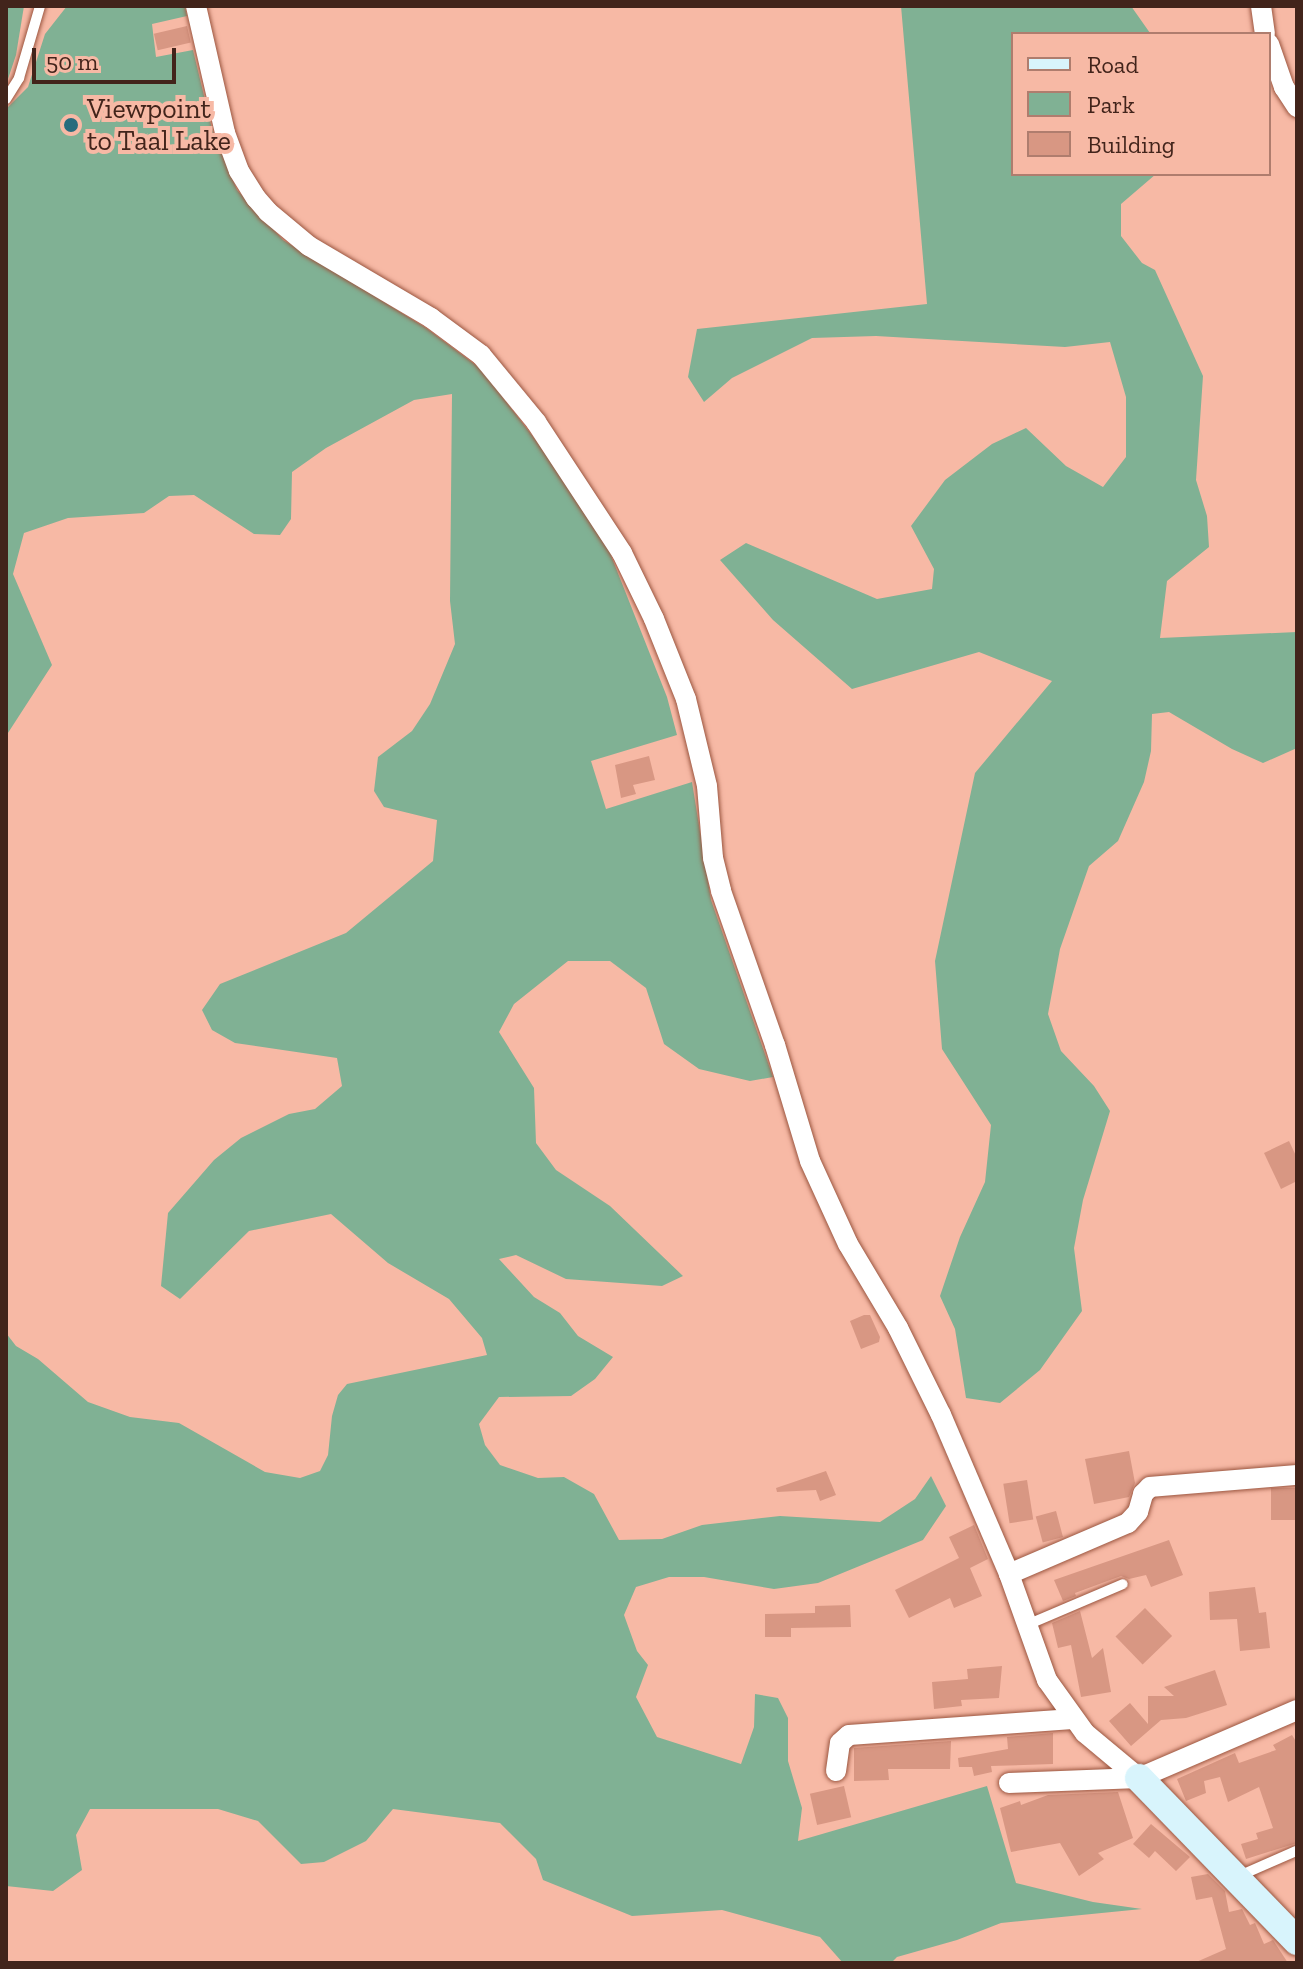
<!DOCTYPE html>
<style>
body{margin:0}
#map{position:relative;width:1303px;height:1969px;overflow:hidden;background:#f7b9a5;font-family:"Zilla Slab",serif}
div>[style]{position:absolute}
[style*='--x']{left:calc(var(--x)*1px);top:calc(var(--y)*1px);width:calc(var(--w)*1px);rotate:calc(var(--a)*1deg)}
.green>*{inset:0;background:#80b194}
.building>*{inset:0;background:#d89783;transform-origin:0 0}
.roads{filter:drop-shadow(0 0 2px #9b5640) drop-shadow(0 0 2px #9b5640)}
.lane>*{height:10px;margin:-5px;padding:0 5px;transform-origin:5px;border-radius:5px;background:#fff}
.street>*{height:20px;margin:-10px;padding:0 10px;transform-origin:10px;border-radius:10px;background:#fff}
.secondary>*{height:28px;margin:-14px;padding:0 14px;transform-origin:14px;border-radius:14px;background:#d8f4fc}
.dots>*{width:22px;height:22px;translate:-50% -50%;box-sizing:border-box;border:4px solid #f7b9a5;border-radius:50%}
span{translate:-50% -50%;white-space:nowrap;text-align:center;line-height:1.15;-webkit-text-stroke:8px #f7b9a5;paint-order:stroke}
.poi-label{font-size:28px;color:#42241b}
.left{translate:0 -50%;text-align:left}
.frame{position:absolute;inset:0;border:8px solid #42241b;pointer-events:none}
.legend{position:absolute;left:1011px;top:32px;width:260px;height:144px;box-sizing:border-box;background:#f7b9a5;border:2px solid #af7d6e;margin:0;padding:10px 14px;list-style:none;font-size:24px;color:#42241b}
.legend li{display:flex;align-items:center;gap:16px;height:40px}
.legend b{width:40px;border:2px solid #af7d6e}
.scale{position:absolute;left:32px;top:48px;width:144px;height:36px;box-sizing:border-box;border:4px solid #42241b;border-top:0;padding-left:10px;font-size:24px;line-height:28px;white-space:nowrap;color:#42241b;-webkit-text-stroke:6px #f7b9a5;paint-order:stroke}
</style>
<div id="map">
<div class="green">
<div style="clip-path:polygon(6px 6px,24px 6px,16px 55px,6px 85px)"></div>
<div style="clip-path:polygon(67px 6px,185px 6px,187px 16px,152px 24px,156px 57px,193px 50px,212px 129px,237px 190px,283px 240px,426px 328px,481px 369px,537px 442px,606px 543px,667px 697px,677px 735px,591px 761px,606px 809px,692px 782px,711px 900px,773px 1077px,750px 1081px,699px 1069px,664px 1044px,646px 988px,610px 961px,568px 961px,514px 1004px,499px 1032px,534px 1088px,536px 1143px,556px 1170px,610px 1206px,683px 1276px,662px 1286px,566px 1279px,516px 1255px,499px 1259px,534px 1297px,560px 1313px,578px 1336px,613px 1357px,595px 1379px,571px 1396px,499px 1397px,479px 1424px,485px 1445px,500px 1465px,538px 1478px,564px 1477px,594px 1494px,619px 1540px,662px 1539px,702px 1525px,780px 1516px,880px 1522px,915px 1499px,931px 1476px,946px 1506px,923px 1540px,818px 1583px,774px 1589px,704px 1577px,669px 1577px,636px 1587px,624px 1615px,637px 1651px,648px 1665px,636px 1697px,657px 1737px,741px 1764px,754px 1727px,755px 1694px,778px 1698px,788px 1718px,788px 1761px,802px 1808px,798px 1841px,987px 1786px,1016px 1883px,1093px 1902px,1142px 1909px,1001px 1923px,957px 1940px,897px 1957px,891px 1963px,843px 1963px,820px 1937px,722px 1910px,632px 1916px,543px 1880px,536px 1859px,500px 1823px,393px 1809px,366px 1841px,324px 1862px,301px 1864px,258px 1821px,218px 1809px,90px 1809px,76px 1835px,82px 1870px,53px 1891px,6px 1886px,6px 1333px,16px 1346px,38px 1359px,88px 1402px,130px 1417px,179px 1423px,265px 1472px,300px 1478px,320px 1471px,328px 1455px,332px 1416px,338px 1395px,347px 1384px,487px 1355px,482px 1338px,449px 1299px,388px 1263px,331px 1214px,249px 1231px,180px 1299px,161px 1286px,168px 1213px,214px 1160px,241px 1138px,289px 1114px,315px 1109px,342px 1086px,337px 1058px,235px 1043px,212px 1030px,202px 1010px,220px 984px,346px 933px,433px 861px,437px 820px,384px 807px,374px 791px,378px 757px,412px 731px,430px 704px,455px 644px,450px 601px,452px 394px,414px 400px,326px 448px,292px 472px,291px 519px,280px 535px,254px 534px,194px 495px,169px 496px,144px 513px,68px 518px,24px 533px,13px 574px,52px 665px,6px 736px,6px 109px,28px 87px,45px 34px)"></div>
<div style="clip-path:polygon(901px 6px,1131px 6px,1150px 33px,1013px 34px,1013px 174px,1156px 174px,1121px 204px,1121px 236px,1142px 263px,1155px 270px,1203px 376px,1196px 480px,1207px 516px,1209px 547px,1167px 581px,1160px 638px,1297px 632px,1297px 748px,1263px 763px,1232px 749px,1169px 712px,1152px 714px,1151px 751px,1144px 782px,1118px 841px,1089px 866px,1060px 949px,1048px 1014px,1061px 1051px,1094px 1086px,1110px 1111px,1083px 1200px,1074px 1248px,1082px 1311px,1040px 1370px,1000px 1403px,966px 1398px,955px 1329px,940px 1296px,960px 1237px,985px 1182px,991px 1125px,942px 1049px,935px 961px,975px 773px,1052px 681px,979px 652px,852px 689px,773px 620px,720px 560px,746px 543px,877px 599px,932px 589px,934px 569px,911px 526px,945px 480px,992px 444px,1026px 428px,1066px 466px,1103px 487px,1126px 457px,1126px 397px,1110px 342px,1065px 347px,876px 336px,812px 338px,732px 378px,704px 402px,688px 377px,697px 329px,927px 304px)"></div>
</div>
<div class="building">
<div style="left:187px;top:26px;width:17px;height:34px;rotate:77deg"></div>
<div style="clip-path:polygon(649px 756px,655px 780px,633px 785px,636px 794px,621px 798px,615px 765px)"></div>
<div style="clip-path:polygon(1289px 1141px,1297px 1158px,1297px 1181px,1281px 1189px,1264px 1153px)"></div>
<div style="clip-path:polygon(864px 1315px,870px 1315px,880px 1337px,879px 1342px,861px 1349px,850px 1321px)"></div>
<div style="clip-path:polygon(1129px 1451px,1135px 1483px,1129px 1497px,1094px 1504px,1085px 1459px)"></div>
<div style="clip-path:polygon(826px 1471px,836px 1495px,820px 1501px,816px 1490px,777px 1492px,776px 1488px)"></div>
<div style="left:1027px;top:1480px;width:40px;height:24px;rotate:81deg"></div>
<div style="left:1297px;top:1488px;width:32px;height:26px;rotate:90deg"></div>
<div style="left:1056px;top:1511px;width:27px;height:21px;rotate:75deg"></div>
<div style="clip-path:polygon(974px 1525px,988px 1559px,970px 1568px,982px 1596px,954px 1608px,950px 1598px,909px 1618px,895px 1590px,959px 1558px,949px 1537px)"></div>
<div style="clip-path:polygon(1169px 1540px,1183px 1575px,1151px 1587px,1146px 1575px,1129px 1579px,1121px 1576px,1075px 1593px,1076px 1596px,1063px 1601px,1054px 1580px)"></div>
<div style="clip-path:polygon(1255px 1587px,1259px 1613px,1266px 1612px,1270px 1648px,1240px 1651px,1237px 1619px,1210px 1620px,1209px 1592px)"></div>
<div style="clip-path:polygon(850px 1605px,851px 1627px,791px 1628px,791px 1637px,765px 1637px,765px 1614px,815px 1613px,815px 1606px)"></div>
<div style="left:1145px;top:1608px;width:39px;height:41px;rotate:46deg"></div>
<div style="clip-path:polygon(1080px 1611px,1092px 1658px,1103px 1648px,1111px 1692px,1081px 1697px,1071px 1645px,1058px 1648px,1052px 1623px)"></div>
<div style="clip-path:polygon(1002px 1666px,999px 1698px,961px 1700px,962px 1706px,934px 1709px,932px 1682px,968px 1679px,967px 1669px)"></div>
<div style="clip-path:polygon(1215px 1670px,1227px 1705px,1186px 1718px,1161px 1720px,1131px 1746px,1109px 1721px,1130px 1703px,1148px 1724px,1148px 1696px,1174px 1696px,1164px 1687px)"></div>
<div style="clip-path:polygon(1053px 1733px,1053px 1764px,991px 1766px,992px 1772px,974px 1776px,972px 1767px,959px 1767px,958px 1758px,1008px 1749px,1007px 1737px)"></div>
<div style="clip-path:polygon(1292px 1735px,1297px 1743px,1297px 1843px,1246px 1859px,1241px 1844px,1258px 1839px,1256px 1833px,1273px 1828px,1259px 1787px,1228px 1802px,1220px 1777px,1204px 1781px,1206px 1793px,1186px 1801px,1177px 1779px,1235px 1753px,1239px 1763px,1276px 1750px,1273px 1745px)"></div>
<div style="clip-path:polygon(951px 1741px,950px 1769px,888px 1769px,889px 1780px,854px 1781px,854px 1748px)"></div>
<div style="left:844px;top:1786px;width:32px;height:35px;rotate:77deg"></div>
<div style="clip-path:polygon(1118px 1792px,1133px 1838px,1098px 1853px,1104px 1859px,1079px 1876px,1060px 1843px,1011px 1852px,1000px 1808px,1020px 1801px,1021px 1805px,1048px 1795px)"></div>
<div style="clip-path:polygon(1151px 1824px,1190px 1857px,1176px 1871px,1155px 1851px,1149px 1858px,1133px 1844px)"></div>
<div style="clip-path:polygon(1208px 1874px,1225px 1891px,1229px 1912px,1242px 1909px,1250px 1925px,1255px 1923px,1264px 1944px,1273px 1940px,1288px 1963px,1194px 1963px,1226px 1949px,1212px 1897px,1196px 1900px,1191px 1877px)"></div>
</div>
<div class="roads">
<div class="lane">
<div style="--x:6;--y:99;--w:25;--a:-58"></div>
<div style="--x:19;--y:78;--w:75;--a:-73.7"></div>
<div style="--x:1027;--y:1625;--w:104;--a:-23.1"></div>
<div style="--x:1239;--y:1876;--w:62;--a:-23.7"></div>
</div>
<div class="street">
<div style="--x:196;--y:6;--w:130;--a:77.1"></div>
<div style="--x:225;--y:133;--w:40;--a:69.8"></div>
<div style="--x:239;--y:171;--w:32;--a:58"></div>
<div style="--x:256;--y:198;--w:18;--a:49"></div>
<div style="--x:268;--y:212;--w:53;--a:39.7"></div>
<div style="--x:309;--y:246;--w:142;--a:30.5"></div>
<div style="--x:431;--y:318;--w:62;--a:36.5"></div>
<div style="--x:481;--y:355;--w:87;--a:50.6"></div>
<div style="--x:536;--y:422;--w:157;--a:56.7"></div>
<div style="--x:622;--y:553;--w:73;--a:64.1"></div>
<div style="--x:654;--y:619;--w:86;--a:68.2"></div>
<div style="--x:686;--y:699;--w:89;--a:76.4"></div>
<div style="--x:707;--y:786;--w:72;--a:85.2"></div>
<div style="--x:713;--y:858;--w:34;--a:76"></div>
<div style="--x:721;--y:891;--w:163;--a:70.7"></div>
<div style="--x:775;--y:1045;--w:121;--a:73.2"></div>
<div style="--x:810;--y:1161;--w:91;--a:65.4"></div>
<div style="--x:848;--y:1244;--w:98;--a:59.2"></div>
<div style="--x:898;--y:1328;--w:97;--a:63.7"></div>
<div style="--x:941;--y:1415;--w:173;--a:66.8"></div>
<div style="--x:1009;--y:1574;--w:113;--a:70.3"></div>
<div style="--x:1047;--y:1680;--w:65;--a:54.4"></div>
<div style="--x:1085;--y:1733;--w:70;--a:39.8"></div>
<div style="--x:1261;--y:6;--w:28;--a:82"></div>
<div style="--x:1269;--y:44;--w:46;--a:70.8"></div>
<div style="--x:1284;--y:87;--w:24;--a:57"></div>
<div style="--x:1009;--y:1574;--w:129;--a:-23.2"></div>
<div style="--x:1128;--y:1523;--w:15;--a:-48"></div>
<div style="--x:1138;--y:1512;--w:19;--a:-74"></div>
<div style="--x:1143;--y:1494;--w:10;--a:-45"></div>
<div style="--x:1150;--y:1487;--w:147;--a:-4.7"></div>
<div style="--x:836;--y:1771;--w:28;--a:-82"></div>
<div style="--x:840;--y:1743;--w:12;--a:-42"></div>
<div style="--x:849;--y:1735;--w:224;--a:-4.1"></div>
<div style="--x:1009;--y:1783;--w:130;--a:-2.2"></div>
<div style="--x:1139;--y:1778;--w:172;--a:-23.3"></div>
</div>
<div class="secondary">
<div style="--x:1139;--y:1778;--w:227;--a:45.9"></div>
</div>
</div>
<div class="dots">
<div style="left:71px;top:125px;background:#286b7d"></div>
</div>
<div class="poi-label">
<span class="left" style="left:87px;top:125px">Viewpoint<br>to Taal Lake</span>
</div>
<div class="frame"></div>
<ul class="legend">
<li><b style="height:10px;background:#d8f4fc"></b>Road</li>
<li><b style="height:22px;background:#80b194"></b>Park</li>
<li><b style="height:22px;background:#d89783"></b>Building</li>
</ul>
<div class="scale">50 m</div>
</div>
